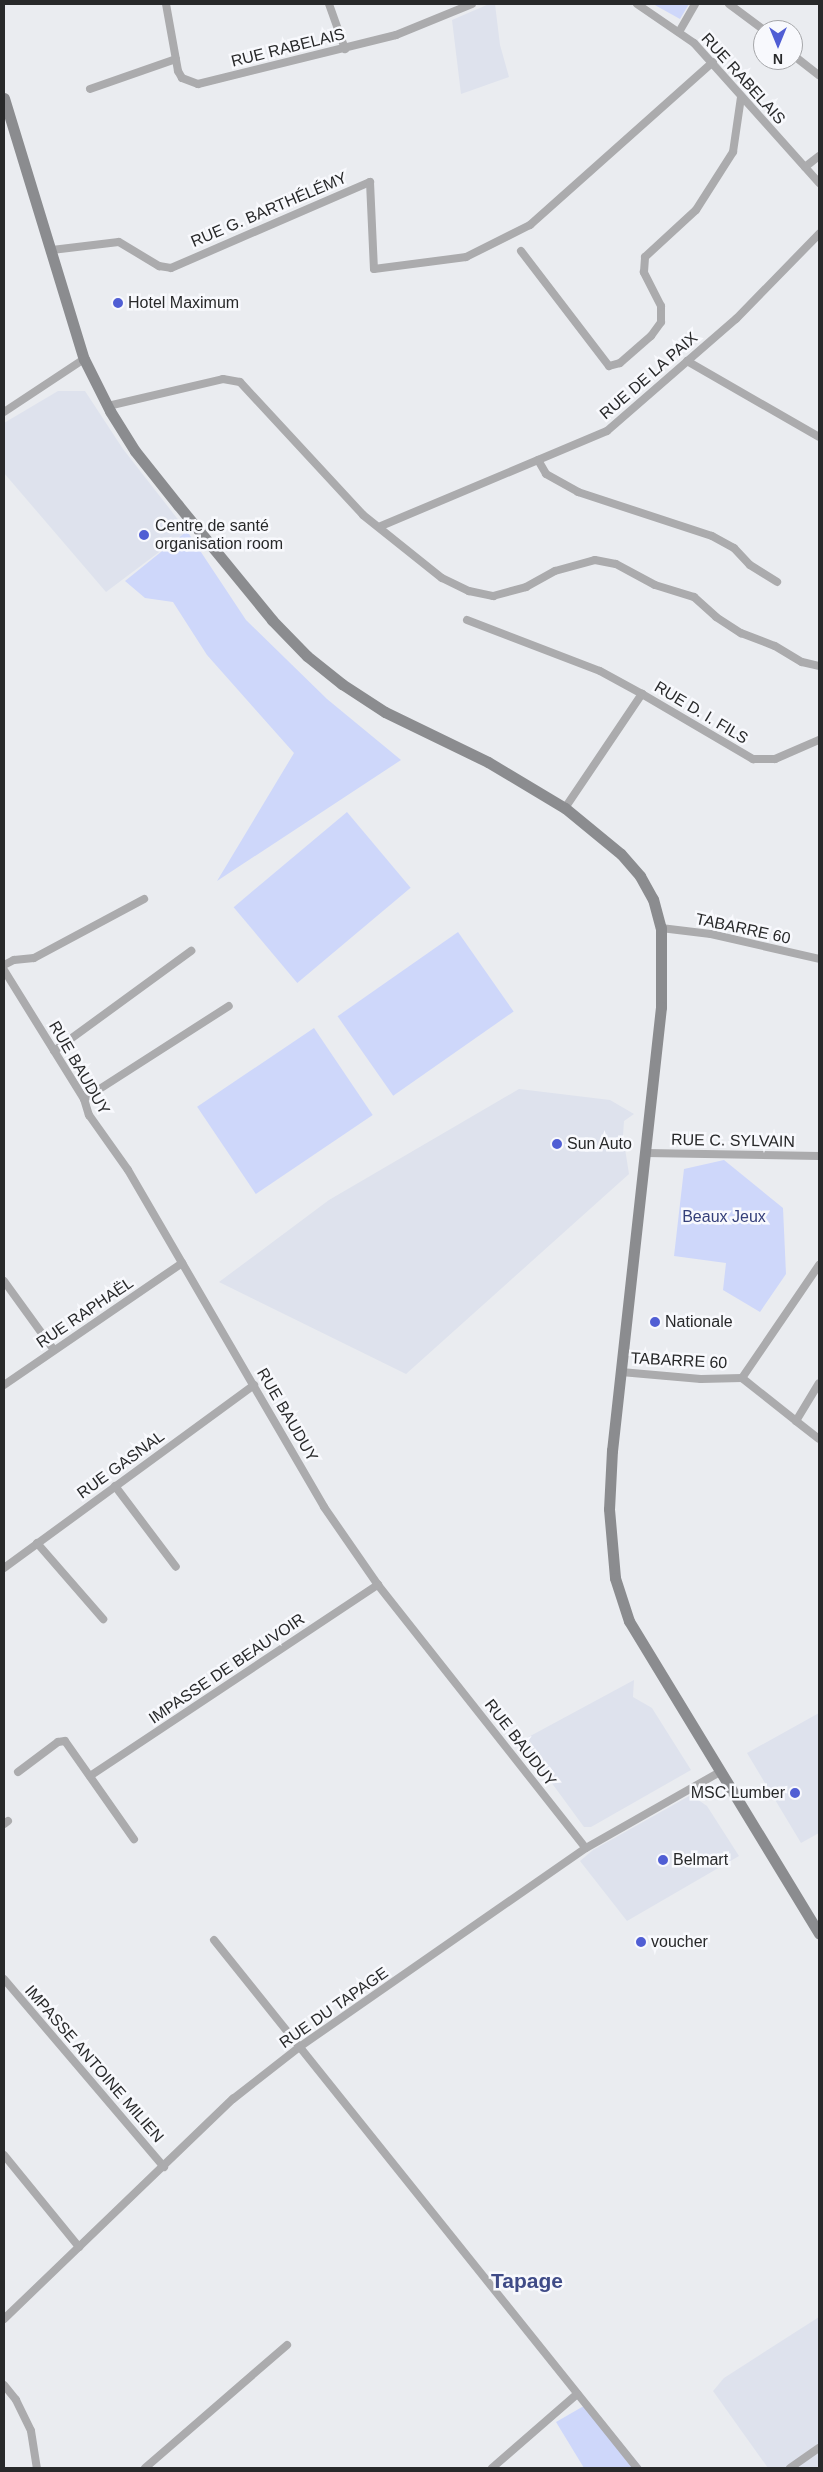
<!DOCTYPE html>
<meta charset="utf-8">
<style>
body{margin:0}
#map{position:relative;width:823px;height:2472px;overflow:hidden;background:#eaecf0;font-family:Helvetica,sans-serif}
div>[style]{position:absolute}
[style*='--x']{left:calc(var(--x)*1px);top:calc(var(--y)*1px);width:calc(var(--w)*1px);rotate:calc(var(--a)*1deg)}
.built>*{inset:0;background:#dee2ed}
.green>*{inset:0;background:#ced7fa;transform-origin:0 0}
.minor>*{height:8px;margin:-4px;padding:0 4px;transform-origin:4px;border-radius:4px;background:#ababad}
.secondary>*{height:11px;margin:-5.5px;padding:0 5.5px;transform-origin:5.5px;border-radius:5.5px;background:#8b8c8f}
.dots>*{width:14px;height:14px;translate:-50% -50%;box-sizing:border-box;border:2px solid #f8f9fd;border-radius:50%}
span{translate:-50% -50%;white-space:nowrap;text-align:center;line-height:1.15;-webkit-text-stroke:5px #f8f9fd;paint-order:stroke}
.street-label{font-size:16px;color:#28292a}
.poi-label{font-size:16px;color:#28292a}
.left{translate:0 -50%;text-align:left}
.right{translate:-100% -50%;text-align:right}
.park-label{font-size:16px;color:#35407a}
.district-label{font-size:21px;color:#3f4b87;font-weight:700}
.frame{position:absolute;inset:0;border:5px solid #28292a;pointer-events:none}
.north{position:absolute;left:753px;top:20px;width:50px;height:50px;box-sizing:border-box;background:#f8f9fd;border:1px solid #a5a6a9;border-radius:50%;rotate:180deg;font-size:14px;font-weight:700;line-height:20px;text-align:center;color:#28292a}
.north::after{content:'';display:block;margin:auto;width:18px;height:22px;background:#505ed4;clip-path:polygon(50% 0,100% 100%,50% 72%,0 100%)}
</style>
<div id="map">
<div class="built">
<div style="clip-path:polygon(489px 4px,495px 4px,500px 45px,509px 77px,461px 94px,452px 20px)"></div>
<div style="clip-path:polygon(58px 391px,85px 391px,123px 449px,187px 531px,106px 592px,4px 473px,4px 423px)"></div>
<div style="clip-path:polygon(519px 1089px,610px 1100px,634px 1114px,624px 1121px,623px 1136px,629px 1174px,406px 1374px,219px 1282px,329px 1200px)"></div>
<div style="clip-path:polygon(634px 1680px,633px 1697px,652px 1708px,691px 1770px,591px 1827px,584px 1827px,521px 1741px)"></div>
<div style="clip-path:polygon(819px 1713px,819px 1833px,801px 1843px,747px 1753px)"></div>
<div style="clip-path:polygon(691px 1795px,707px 1806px,739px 1856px,627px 1921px,580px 1861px,593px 1850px)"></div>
<div style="clip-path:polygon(819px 2317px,819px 2468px,768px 2468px,713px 2391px,724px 2378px)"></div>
</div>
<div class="green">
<div style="clip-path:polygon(653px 4px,689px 4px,680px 19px)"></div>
<div style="clip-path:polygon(187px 531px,246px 620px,327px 699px,401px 760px,217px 881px,294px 753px,207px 655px,173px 602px,145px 598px,125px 581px)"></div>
<div style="left:347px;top:812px;width:99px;height:148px;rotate:50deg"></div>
<div style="left:458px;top:932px;width:97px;height:147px;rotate:55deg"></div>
<div style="left:314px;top:1028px;width:105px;height:141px;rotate:56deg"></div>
<div style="clip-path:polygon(724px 1160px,783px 1208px,786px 1274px,760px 1312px,723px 1290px,726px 1263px,674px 1256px,684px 1169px)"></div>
<div style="clip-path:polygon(589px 2403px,642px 2468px,584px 2468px,556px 2422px)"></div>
</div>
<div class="minor">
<div style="--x:166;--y:4;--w:68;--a:79.8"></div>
<div style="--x:178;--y:71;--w:8;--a:60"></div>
<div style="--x:182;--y:78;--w:17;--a:21"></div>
<div style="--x:198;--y:84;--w:204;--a:-13.9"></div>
<div style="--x:396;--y:35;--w:82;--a:-22.2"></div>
<div style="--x:329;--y:4;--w:48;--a:70.4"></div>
<div style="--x:637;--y:4;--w:69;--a:34.4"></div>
<div style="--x:694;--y:43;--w:188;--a:48.2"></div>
<div style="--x:729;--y:4;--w:44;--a:36.6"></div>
<div style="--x:679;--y:32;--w:32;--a:-60"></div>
<div style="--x:793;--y:55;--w:33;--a:38"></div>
<div style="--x:90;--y:89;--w:91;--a:-19.2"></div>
<div style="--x:805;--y:167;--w:18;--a:-38"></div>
<div style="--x:52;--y:250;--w:67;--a:-6.8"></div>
<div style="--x:119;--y:242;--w:47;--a:31"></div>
<div style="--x:159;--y:266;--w:12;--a:9"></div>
<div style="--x:171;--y:268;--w:217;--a:-23.4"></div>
<div style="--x:370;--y:182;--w:87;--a:87.4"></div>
<div style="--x:374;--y:269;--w:93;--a:-7.4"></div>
<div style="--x:466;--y:257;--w:72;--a:-26.6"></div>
<div style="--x:530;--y:225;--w:245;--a:-41.7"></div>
<div style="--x:521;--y:251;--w:145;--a:52.6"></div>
<div style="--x:609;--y:366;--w:11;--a:-15"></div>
<div style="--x:620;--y:363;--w:41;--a:-41.1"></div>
<div style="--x:651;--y:336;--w:17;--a:-54"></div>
<div style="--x:661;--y:322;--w:16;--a:-90"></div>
<div style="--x:661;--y:306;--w:38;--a:-117"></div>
<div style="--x:644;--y:272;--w:15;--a:-86"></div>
<div style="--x:645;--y:257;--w:69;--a:-42.7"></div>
<div style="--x:696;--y:210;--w:69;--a:-57.5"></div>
<div style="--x:733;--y:152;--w:56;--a:-81.7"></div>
<div style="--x:687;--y:361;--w:152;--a:29.9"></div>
<div style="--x:108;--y:406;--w:118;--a:-13.2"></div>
<div style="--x:223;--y:379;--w:17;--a:10"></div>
<div style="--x:240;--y:382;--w:181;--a:47.2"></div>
<div style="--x:363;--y:515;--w:101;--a:38.6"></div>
<div style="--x:442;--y:578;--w:30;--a:26"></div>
<div style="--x:469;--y:591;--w:25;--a:12"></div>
<div style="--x:493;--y:596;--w:34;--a:-15"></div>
<div style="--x:526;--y:587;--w:33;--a:-29"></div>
<div style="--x:555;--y:571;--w:41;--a:-15.4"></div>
<div style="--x:595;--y:560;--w:21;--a:11"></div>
<div style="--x:616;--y:564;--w:44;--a:28.3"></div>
<div style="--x:655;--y:585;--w:41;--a:17.1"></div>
<div style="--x:694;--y:597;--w:30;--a:42"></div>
<div style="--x:716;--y:617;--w:30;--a:33"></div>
<div style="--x:741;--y:633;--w:36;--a:21"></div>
<div style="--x:775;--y:646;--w:31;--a:31"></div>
<div style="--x:802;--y:662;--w:17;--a:13"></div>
<div style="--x:4;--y:412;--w:96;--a:-33.5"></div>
<div style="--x:538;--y:460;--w:16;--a:60"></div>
<div style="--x:546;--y:474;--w:37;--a:29"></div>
<div style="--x:578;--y:492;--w:141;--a:18.2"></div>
<div style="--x:712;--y:536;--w:25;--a:29"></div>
<div style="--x:734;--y:548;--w:23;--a:47"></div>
<div style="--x:750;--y:565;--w:32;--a:32"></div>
<div style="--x:381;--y:526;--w:245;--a:-22.8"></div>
<div style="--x:607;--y:431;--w:171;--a:-41"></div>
<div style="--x:736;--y:319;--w:119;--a:-45.7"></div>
<div style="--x:467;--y:620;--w:142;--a:21"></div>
<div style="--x:600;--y:671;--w:48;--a:28.7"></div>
<div style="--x:565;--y:808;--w:138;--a:-56"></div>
<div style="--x:642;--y:694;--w:129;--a:30.4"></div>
<div style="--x:753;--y:759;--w:22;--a:0"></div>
<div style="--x:775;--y:759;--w:48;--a:-23.4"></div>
<div style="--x:661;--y:928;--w:50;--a:6.8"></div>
<div style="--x:711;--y:934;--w:111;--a:13"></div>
<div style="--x:4;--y:965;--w:11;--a:-27"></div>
<div style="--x:14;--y:960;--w:20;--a:-6"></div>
<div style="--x:34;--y:958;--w:125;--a:-28.2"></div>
<div style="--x:4;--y:970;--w:152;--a:58.2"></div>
<div style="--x:84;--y:1099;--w:17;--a:73"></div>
<div style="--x:89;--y:1115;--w:67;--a:54.7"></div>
<div style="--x:128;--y:1170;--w:390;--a:59.8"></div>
<div style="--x:324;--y:1507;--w:95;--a:55.3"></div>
<div style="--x:378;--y:1585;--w:335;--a:51.7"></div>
<div style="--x:54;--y:1051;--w:170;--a:-36.1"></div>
<div style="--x:84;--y:1099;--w:172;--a:-32.7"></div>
<div style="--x:646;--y:1153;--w:173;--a:1"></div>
<div style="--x:4;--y:1281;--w:85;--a:54.1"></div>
<div style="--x:621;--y:1372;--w:80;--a:5"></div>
<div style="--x:701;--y:1379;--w:41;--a:-1.4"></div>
<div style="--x:742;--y:1378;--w:69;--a:38.5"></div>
<div style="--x:796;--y:1421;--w:44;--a:-58.8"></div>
<div style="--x:742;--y:1378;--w:137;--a:-55.7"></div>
<div style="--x:4;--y:1385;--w:216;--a:-34.4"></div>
<div style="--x:796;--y:1421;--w:29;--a:38"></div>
<div style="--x:115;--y:1486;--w:101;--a:53"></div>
<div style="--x:37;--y:1543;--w:101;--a:49"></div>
<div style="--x:4;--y:1568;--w:310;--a:-36.2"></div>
<div style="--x:18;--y:1772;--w:50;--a:-36.9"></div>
<div style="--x:58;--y:1742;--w:7;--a:-8"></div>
<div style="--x:65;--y:1741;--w:120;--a:54.9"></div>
<div style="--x:90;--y:1776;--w:346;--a:-33.6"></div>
<div style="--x:4;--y:1824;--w:5;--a:-37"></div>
<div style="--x:214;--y:1940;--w:677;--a:51.3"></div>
<div style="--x:4;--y:1979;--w:247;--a:49.6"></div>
<div style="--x:4;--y:2155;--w:119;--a:50.8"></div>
<div style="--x:4;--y:2319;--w:318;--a:-43.9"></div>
<div style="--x:233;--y:2099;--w:83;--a:-38.1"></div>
<div style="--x:298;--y:2048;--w:351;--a:-34.8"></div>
<div style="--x:586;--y:1848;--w:154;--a:-29.6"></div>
<div style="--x:4;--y:2385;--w:19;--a:51"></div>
<div style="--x:16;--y:2400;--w:34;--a:64"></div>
<div style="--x:31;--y:2431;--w:37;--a:81"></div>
<div style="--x:145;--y:2468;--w:188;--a:-40.9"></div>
<div style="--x:492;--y:2468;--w:113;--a:-41"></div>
<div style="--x:790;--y:2468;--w:35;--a:-35"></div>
</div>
<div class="secondary">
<div style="--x:4;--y:98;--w:273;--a:73"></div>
<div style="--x:84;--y:359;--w:58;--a:63.4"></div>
<div style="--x:110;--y:411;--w:47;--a:58"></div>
<div style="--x:135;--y:451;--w:69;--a:51.5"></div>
<div style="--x:178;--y:505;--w:149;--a:50.7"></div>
<div style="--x:272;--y:620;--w:50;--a:45.8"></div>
<div style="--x:307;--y:656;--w:45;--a:38.7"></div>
<div style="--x:342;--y:684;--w:51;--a:33.1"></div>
<div style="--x:385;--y:712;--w:114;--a:25.9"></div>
<div style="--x:488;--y:762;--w:90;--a:30.9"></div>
<div style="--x:565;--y:808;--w:72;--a:39.4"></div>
<div style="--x:621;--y:854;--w:29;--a:49"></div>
<div style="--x:640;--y:876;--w:26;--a:61"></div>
<div style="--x:653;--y:899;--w:30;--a:75"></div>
<div style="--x:661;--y:928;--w:79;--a:90"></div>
<div style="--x:661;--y:1007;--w:446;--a:96.3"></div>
<div style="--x:612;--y:1450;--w:59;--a:92.9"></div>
<div style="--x:609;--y:1509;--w:69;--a:85"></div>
<div style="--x:615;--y:1578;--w:45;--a:72"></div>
<div style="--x:629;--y:1621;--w:366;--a:58.7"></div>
</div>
<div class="dots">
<div style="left:118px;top:303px;background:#505ed4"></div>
<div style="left:144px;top:535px;background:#505ed4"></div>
<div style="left:557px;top:1144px;background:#505ed4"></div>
<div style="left:655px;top:1322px;background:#505ed4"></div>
<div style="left:795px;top:1793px;background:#505ed4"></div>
<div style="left:663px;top:1860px;background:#505ed4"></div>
<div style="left:641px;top:1942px;background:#505ed4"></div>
</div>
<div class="street-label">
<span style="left:288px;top:48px;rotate:-14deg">RUE RABELAIS</span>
<span style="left:743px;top:79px;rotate:48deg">RUE RABELAIS</span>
<span style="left:269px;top:210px;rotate:-23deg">RUE G. BARTHÉLÉMY</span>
<span style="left:649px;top:376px;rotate:-41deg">RUE DE LA PAIX</span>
<span style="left:701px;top:713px;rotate:31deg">RUE D. I. FILS</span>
<span style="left:743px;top:929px;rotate:12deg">TABARRE 60</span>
<span style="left:79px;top:1068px;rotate:60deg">RUE BAUDUY</span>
<span style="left:733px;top:1141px;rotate:1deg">RUE C. SYLVAIN</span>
<span style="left:85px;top:1313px;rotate:-34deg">RUE RAPHAËL</span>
<span style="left:679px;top:1361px;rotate:3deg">TABARRE 60</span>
<span style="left:287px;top:1415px;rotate:60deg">RUE BAUDUY</span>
<span style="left:121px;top:1465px;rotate:-36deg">RUE GASNAL</span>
<span style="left:227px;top:1669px;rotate:-34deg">IMPASSE DE BEAUVOIR</span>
<span style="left:520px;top:1743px;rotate:52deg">RUE BAUDUY</span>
<span style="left:334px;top:2008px;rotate:-35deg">RUE DU TAPAGE</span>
<span style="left:94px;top:2064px;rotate:49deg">IMPASSE ANTOINE MILIEN</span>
</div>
<div class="poi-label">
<span class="left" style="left:128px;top:303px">Hotel Maximum</span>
<span class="left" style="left:155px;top:535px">Centre de santé<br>organisation room</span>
<span class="left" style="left:567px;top:1144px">Sun Auto</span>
<span class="left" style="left:665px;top:1322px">Nationale</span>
<span class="right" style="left:785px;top:1793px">MSC Lumber</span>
<span class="left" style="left:673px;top:1860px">Belmart</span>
<span class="left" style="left:651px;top:1942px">voucher</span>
</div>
<div class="park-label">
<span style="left:724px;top:1217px">Beaux Jeux</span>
</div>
<div class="district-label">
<span style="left:527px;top:2281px">Tapage</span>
</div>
<div class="frame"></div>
<div class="north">N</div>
</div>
